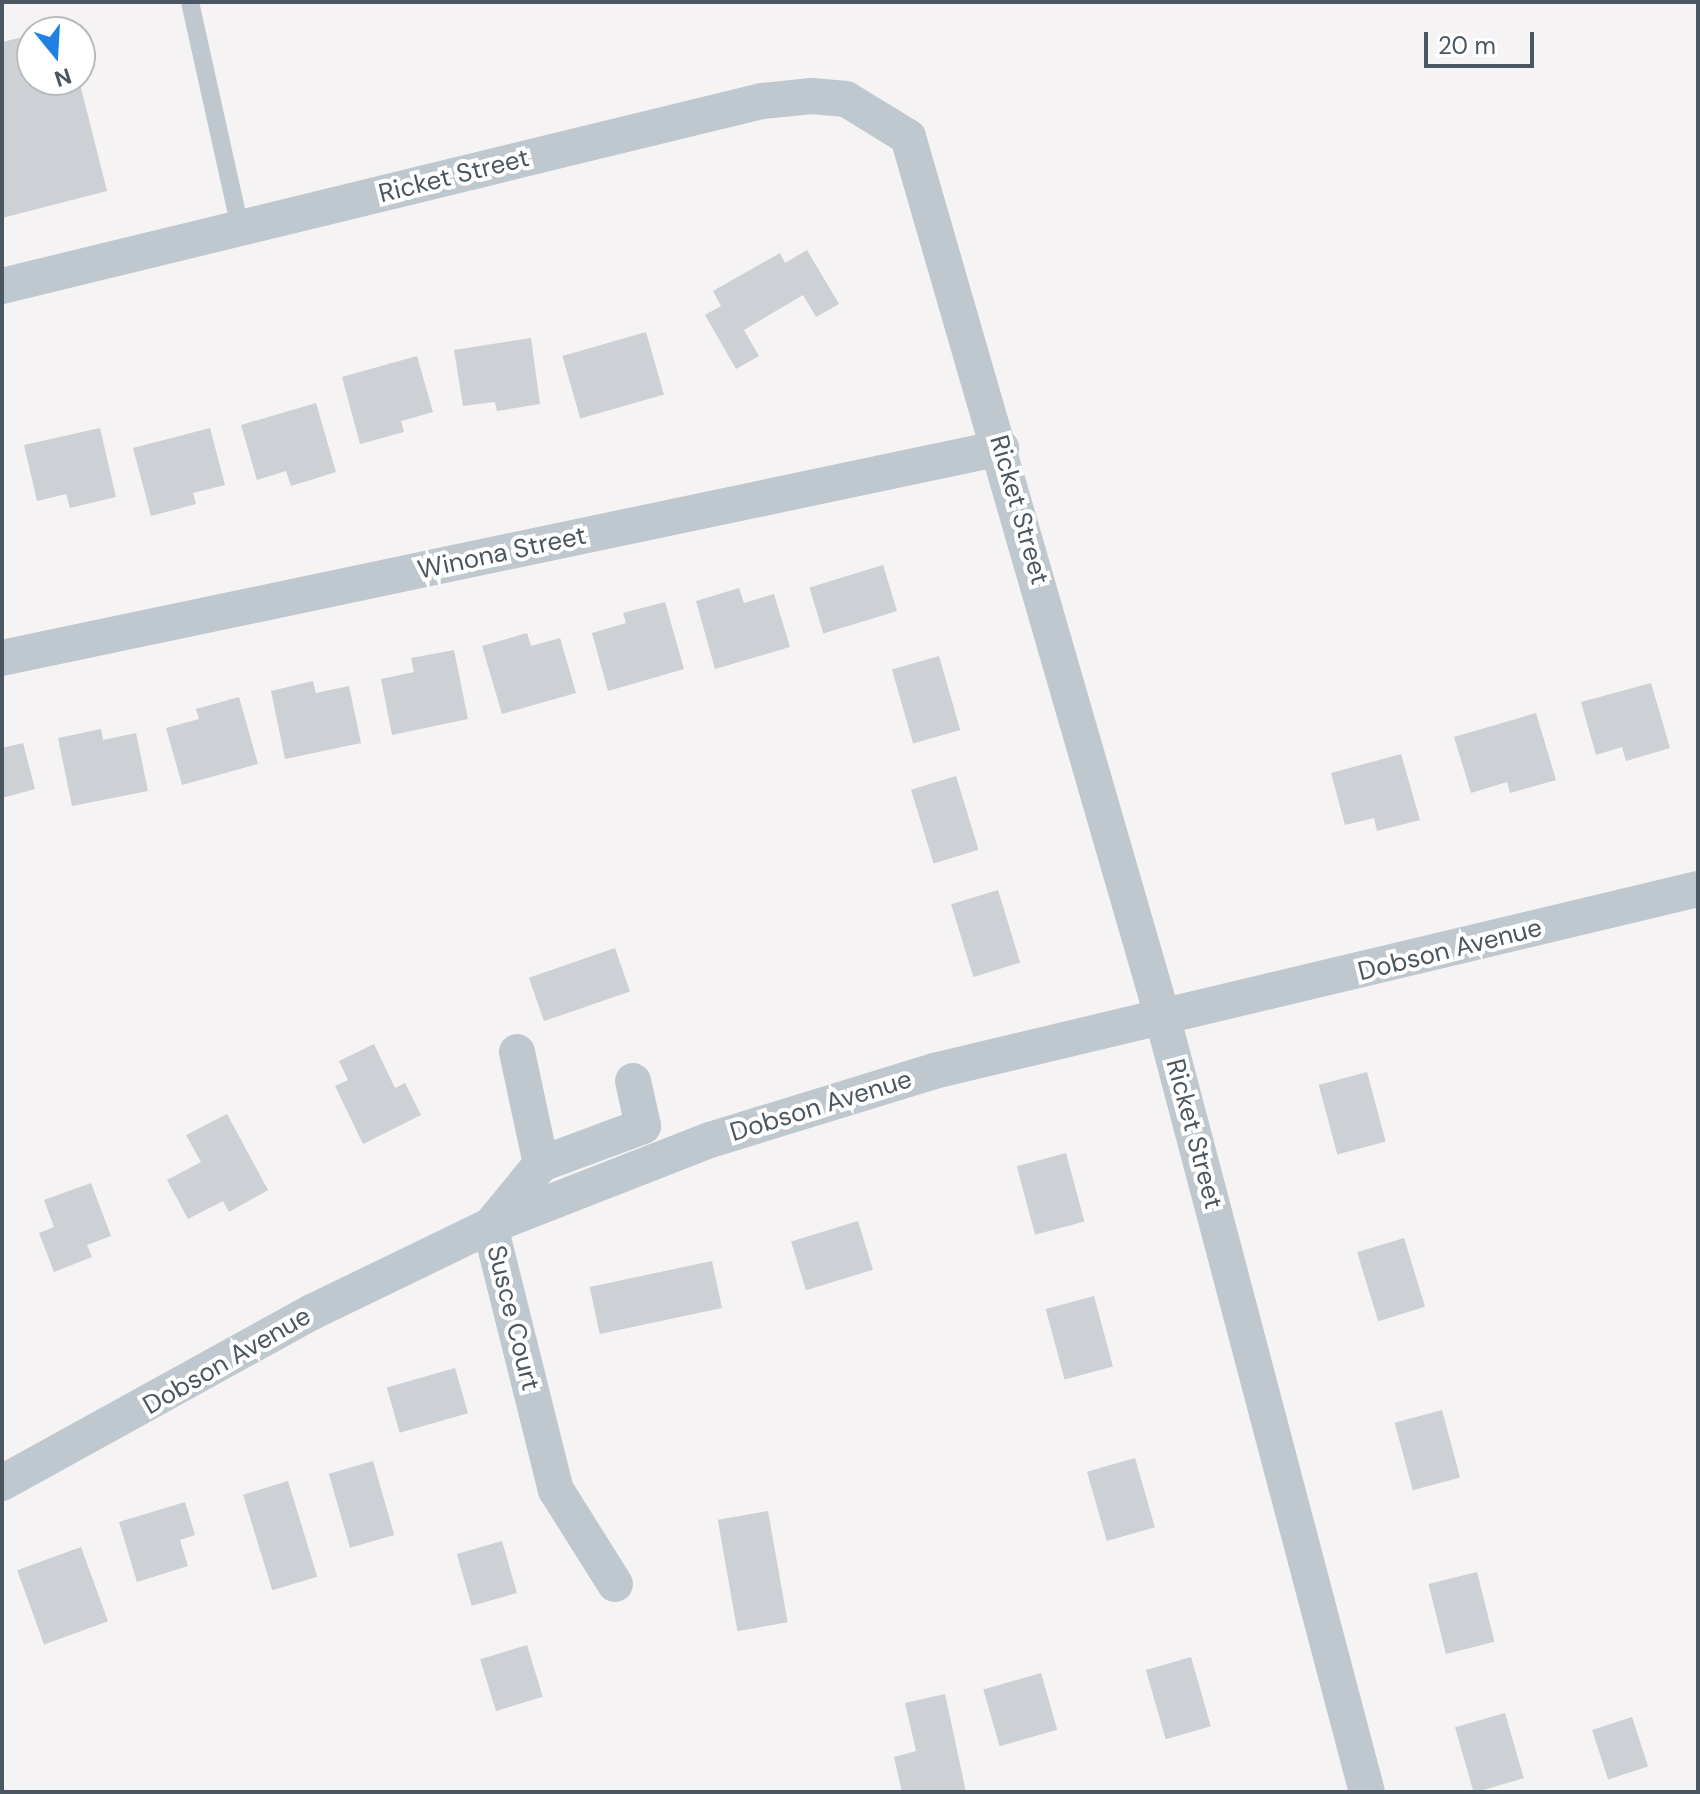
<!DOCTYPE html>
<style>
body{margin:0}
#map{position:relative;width:1700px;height:1794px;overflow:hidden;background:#f5f3f3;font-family:"DM Sans",sans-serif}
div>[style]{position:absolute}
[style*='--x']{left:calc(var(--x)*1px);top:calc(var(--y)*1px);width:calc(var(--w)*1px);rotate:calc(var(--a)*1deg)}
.building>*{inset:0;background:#cdd0d5;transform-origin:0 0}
.lane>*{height:18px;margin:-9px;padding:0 9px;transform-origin:9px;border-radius:9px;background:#bec8ce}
.street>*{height:36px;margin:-18px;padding:0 18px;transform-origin:18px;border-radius:18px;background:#bec8ce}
span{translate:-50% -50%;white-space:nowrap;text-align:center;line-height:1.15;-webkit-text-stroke:8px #fff;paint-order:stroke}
.street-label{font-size:26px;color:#4a5760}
.frame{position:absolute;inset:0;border:4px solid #4a5760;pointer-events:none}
.north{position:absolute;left:16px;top:16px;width:80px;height:80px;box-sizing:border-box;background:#fff;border:2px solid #b7bcbf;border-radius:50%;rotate:162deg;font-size:22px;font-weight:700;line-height:32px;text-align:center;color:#4a5760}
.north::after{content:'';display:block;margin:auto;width:28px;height:36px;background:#1f82e3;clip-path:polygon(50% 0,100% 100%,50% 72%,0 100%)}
.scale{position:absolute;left:1424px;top:32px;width:110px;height:36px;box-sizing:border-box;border:4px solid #4a5760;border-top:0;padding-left:10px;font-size:24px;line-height:28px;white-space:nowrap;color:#4a5760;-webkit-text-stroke:6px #fff;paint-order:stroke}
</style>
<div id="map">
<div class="building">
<div style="clip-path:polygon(66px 26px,67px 32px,47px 32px,47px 31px)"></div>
<div style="clip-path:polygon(32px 35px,32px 80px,79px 80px,107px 191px,2px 218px,2px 42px)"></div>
<div style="clip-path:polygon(807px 250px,839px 304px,816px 317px,803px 295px,744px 330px,759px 356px,736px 369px,705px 315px,721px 306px,713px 291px,780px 253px,785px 263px)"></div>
<div style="left:646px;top:332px;width:65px;height:87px;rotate:74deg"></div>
<div style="clip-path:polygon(531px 338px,540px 404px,497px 411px,495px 402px,463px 406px,454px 350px)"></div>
<div style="clip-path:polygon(417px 356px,433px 412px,401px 421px,404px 432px,360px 444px,342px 377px)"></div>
<div style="clip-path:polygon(316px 403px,336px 472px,291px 486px,286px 471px,257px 480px,241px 425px)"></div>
<div style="clip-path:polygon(100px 428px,116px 497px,70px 508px,66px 494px,37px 501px,24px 445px)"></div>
<div style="clip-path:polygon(210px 428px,225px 485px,193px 493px,196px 504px,151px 516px,133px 448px)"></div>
<div style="left:883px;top:565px;width:48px;height:77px;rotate:73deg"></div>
<div style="clip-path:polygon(739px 588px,744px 603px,774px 594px,790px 647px,715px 669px,696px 601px)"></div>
<div style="clip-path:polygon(665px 602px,684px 669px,608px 691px,592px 633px,626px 623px,623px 613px)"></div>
<div style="clip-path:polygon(527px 633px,531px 646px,560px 638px,576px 693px,502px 714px,482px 646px)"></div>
<div style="clip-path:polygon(454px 650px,468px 719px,392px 735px,381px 679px,414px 672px,411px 658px)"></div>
<div style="left:939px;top:656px;width:77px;height:49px;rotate:74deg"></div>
<div style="clip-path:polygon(313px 681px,316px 693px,349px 686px,361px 743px,285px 759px,271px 691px)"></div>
<div style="clip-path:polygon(1651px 683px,1670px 748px,1626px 761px,1622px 747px,1596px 755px,1581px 702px)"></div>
<div style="clip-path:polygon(239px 697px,258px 764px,182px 785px,166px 728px,199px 719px,196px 709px)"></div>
<div style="clip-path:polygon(1536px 713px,1556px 780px,1510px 793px,1507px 782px,1471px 793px,1454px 737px)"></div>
<div style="clip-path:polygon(101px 729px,103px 740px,136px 733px,148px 791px,72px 806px,58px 738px)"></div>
<div style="clip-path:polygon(23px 743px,35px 789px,2px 798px,2px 748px)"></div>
<div style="clip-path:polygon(1401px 754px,1420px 820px,1377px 831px,1374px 818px,1345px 825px,1331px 773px)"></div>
<div style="left:956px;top:776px;width:77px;height:47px;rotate:73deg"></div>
<div style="left:998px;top:890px;width:76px;height:49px;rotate:73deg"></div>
<div style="left:615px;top:948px;width:46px;height:91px;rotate:71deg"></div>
<div style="clip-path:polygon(374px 1044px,395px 1088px,405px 1083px,421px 1115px,363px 1144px,335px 1086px,348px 1080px,339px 1061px)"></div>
<div style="left:1367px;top:1072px;width:72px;height:50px;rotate:75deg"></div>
<div style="clip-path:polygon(227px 1114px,268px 1190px,229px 1212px,223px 1201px,188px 1219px,167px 1180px,201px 1162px,186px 1135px)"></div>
<div style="left:1066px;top:1153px;width:71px;height:51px;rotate:75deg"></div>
<div style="clip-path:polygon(91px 1183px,111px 1236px,87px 1245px,92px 1257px,54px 1272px,39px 1233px,54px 1227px,44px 1200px)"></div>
<div style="left:858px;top:1221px;width:51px;height:70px;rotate:73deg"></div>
<div style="left:1404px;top:1238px;width:72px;height:49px;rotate:73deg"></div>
<div style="left:712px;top:1261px;width:48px;height:125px;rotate:78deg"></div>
<div style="left:1094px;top:1296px;width:73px;height:50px;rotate:75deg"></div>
<div style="left:455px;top:1368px;width:47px;height:71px;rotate:74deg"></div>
<div style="left:1442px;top:1410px;width:70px;height:49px;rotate:75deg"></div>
<div style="left:1135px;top:1458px;width:72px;height:50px;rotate:74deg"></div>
<div style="left:373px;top:1461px;width:77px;height:46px;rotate:74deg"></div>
<div style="left:288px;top:1481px;width:100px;height:47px;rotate:73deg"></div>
<div style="clip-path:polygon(185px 1502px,195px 1535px,180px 1540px,188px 1566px,137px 1582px,119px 1522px)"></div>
<div style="left:768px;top:1511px;width:113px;height:51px;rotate:80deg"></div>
<div style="left:502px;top:1541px;width:54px;height:47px;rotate:74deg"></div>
<div style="left:81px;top:1547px;width:79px;height:68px;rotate:70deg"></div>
<div style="left:1477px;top:1572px;width:72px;height:50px;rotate:76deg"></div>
<div style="left:527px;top:1645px;width:54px;height:49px;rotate:73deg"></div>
<div style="left:1191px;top:1657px;width:72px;height:47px;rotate:74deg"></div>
<div style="left:1041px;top:1673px;width:59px;height:60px;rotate:74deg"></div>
<div style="clip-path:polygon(945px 1694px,966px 1792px,902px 1792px,894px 1757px,916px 1751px,905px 1703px)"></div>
<div style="left:1505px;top:1713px;width:68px;height:52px;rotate:74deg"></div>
<div style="left:1632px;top:1717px;width:52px;height:42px;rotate:72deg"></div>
</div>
<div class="lane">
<div style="--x:190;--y:2;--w:231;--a:77.5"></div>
</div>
<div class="street">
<div style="--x:2;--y:286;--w:782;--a:-13.68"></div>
<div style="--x:762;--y:101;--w:50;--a:-5.7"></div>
<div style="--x:812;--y:96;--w:34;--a:5"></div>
<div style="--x:846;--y:99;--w:73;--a:31.5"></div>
<div style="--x:908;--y:137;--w:918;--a:73.87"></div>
<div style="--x:1163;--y:1019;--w:799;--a:75.22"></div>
<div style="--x:2;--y:658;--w:1021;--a:-11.87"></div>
<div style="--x:517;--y:1052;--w:115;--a:77.9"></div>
<div style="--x:541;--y:1164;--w:80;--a:129.4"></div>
<div style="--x:490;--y:1226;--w:272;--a:76"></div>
<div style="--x:556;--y:1490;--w:111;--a:57.9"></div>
<div style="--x:541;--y:1164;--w:109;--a:-20.4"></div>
<div style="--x:643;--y:1126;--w:46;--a:-102.5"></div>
<div style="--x:2;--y:1483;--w:354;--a:-28.9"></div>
<div style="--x:312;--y:1312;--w:198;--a:-25.8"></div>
<div style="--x:490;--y:1226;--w:236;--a:-21.4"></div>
<div style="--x:710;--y:1140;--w:234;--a:-17.1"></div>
<div style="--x:934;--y:1071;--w:785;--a:-13.4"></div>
</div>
<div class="street-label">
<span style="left:454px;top:176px;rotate:-14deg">Ricket Street</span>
<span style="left:1019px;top:510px;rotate:74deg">Ricket Street</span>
<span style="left:502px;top:553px;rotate:-12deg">Winona Street</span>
<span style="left:1450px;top:950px;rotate:-14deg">Dobson Avenue</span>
<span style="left:821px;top:1106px;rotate:-17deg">Dobson Avenue</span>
<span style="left:1194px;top:1134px;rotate:75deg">Ricket Street</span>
<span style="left:513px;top:1318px;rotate:76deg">Susce Court</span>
<span style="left:227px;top:1361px;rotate:-30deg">Dobson Avenue</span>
</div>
<div class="frame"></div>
<div class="north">N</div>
<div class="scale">20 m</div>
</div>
